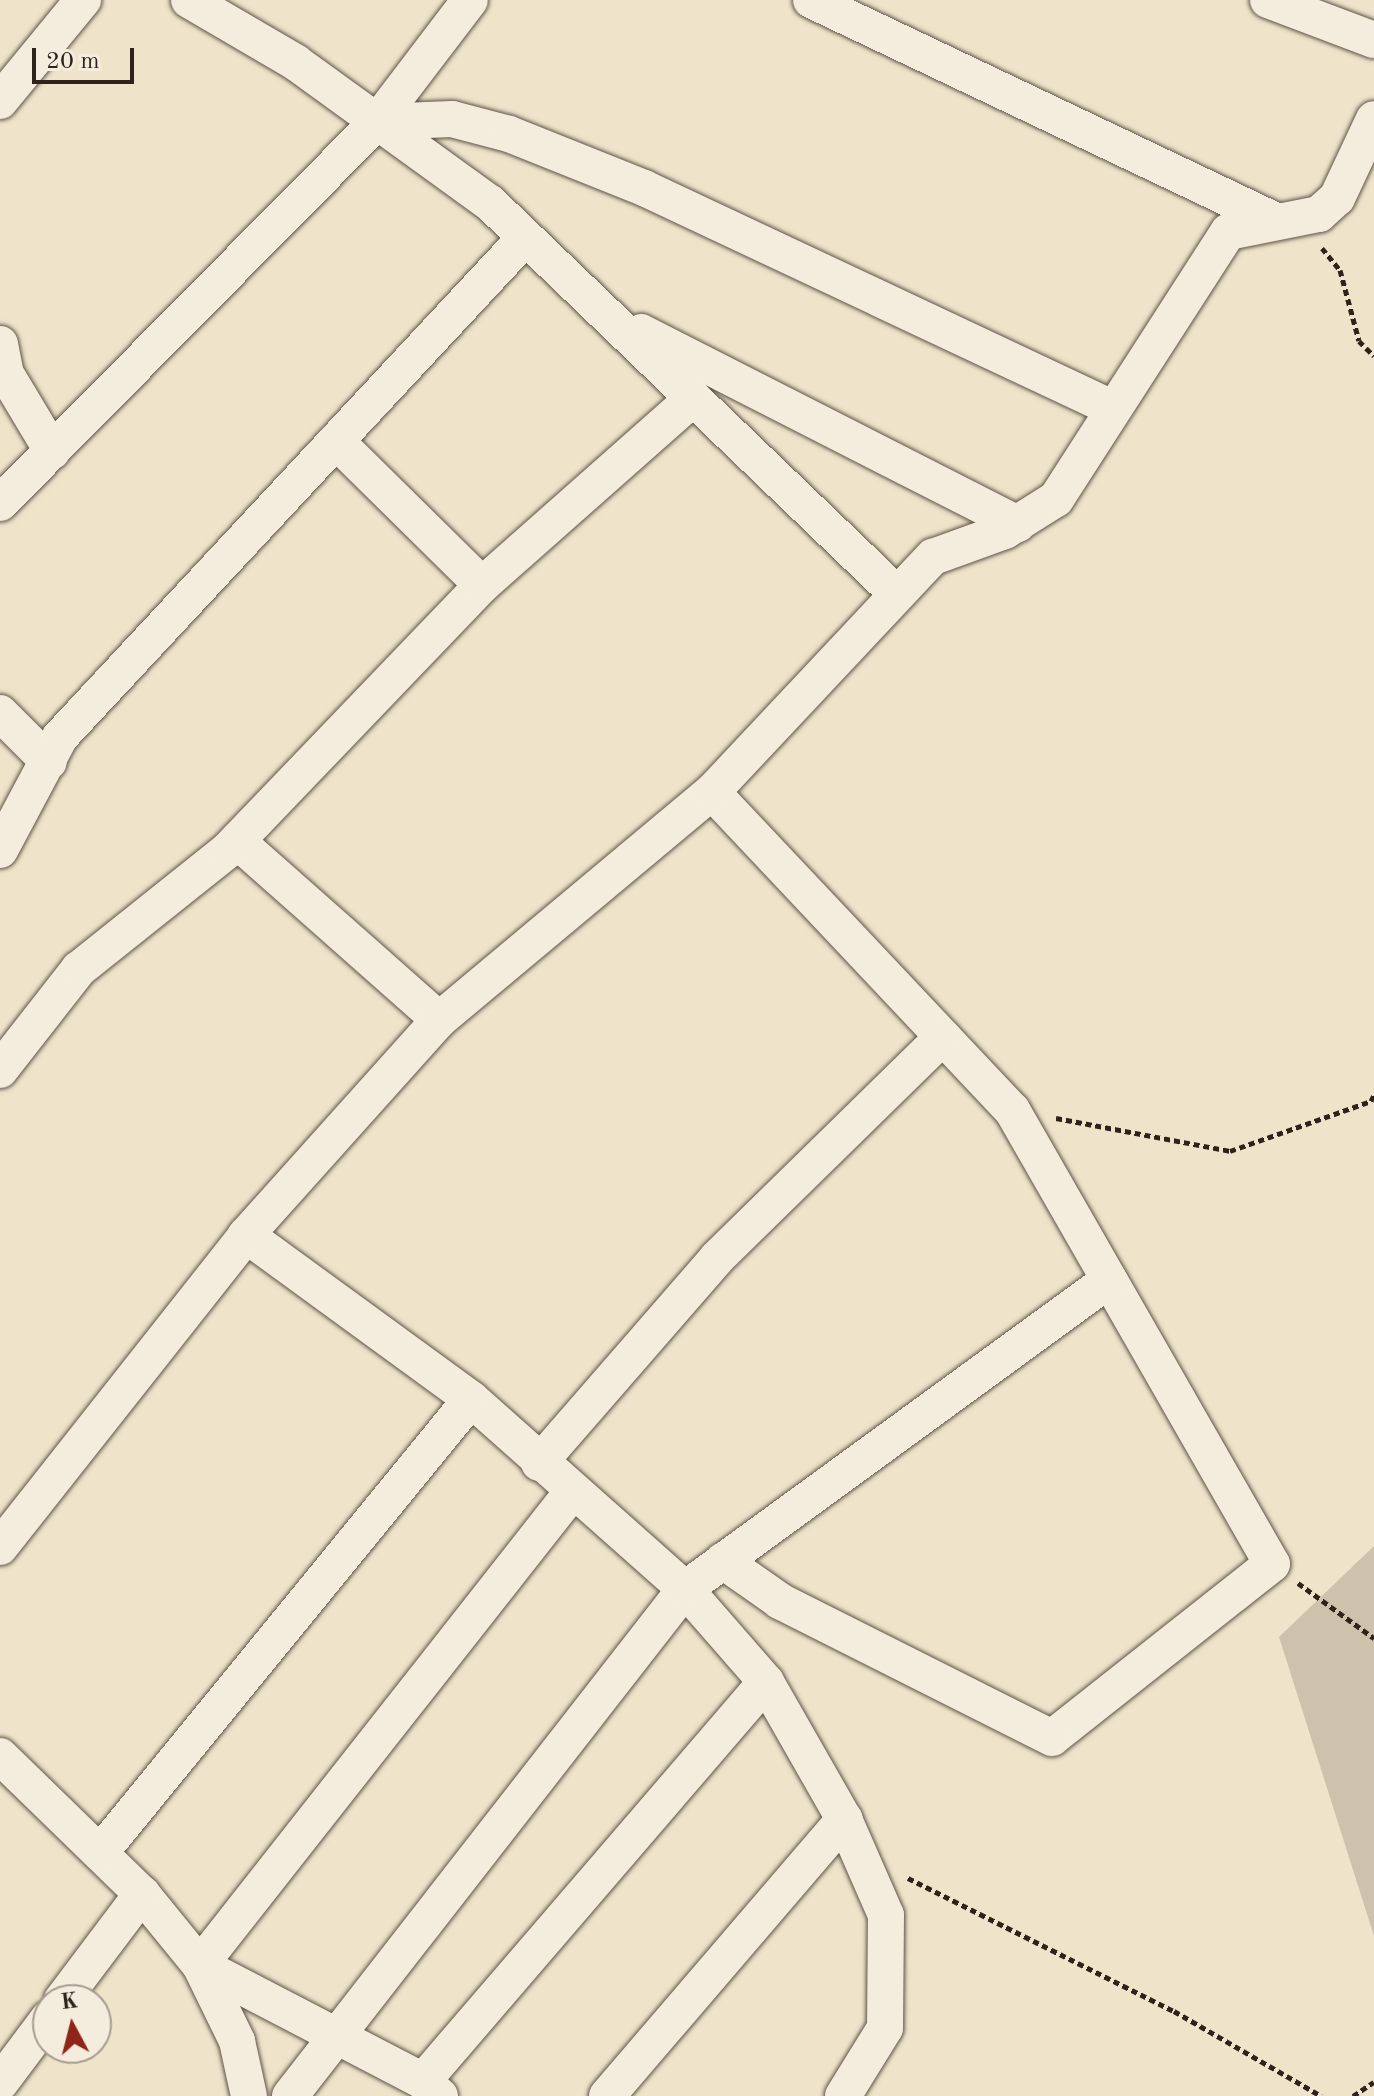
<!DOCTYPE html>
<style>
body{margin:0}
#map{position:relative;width:1374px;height:2096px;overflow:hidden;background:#eee4ca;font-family:"Old Standard TT",serif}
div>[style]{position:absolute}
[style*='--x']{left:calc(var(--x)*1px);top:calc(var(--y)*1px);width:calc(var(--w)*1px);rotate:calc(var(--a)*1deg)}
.green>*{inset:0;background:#cdc3ac}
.path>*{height:5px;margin-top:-2.5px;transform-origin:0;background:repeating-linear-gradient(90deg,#2e231b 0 6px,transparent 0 10px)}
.roads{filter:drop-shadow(0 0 2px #5e5347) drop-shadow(0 0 2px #5e5347)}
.street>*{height:36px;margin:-18px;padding:0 18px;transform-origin:18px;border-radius:18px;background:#f4eddd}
span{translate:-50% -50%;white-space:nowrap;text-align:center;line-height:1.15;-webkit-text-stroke:6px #f4eddd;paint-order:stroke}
.north{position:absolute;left:32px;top:1984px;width:80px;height:80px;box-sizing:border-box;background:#f4eddd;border:2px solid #a59c8f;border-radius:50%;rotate:353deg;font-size:22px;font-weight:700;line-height:32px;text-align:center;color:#2e231b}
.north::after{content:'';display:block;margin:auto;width:28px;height:36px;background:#8f2418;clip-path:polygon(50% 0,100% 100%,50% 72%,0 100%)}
.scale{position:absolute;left:32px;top:48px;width:102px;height:36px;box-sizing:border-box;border:4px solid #2e231b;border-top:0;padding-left:10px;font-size:24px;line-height:28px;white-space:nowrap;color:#2e231b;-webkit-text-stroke:6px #f4eddd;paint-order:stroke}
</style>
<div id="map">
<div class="green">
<div style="clip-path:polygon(1374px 1546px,1374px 1936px,1279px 1637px)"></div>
</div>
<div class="path">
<div style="--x:1322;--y:248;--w:28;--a:51"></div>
<div style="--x:1340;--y:270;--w:73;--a:75"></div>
<div style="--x:1359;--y:341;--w:21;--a:45"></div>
<div style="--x:1056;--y:1118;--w:177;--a:10.7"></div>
<div style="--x:1230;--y:1151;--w:150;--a:-19.5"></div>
<div style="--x:1371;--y:1101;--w:7;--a:-63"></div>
<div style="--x:1298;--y:1583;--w:94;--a:35.9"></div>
<div style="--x:908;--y:1878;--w:297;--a:26.6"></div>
<div style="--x:1174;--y:2011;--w:170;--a:30"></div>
<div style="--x:1353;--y:2096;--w:25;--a:-34"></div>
</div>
<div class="roads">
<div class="street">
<div style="--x:189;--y:0;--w:123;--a:30.3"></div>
<div style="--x:295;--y:62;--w:241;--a:35.9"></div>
<div style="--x:490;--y:203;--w:563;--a:43.85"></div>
<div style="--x:811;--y:0;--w:513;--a:25.42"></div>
<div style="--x:1268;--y:0;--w:113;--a:20.7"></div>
<div style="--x:0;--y:101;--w:131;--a:-50.6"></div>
<div style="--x:377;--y:122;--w:75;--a:-2.3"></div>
<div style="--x:452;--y:119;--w:59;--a:14.7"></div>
<div style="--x:509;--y:134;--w:145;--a:21.8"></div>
<div style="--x:644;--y:188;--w:519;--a:25.18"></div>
<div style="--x:641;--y:332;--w:423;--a:27"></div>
<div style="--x:0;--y:344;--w:31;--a:79"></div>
<div style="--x:6;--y:374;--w:90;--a:59.1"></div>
<div style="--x:336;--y:441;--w:205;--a:44.6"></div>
<div style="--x:0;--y:503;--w:536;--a:-45.3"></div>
<div style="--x:377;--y:122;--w:153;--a:-52.7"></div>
<div style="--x:0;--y:713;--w:69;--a:45"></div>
<div style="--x:712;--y:792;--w:437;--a:46.7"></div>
<div style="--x:1012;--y:1110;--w:523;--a:60.2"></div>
<div style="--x:1272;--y:1564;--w:280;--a:141.7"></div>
<div style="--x:1052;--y:1738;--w:305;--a:-153.3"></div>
<div style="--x:780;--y:1601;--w:70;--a:-144.9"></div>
<div style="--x:237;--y:841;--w:270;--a:41.5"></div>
<div style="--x:0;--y:850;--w:128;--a:-62"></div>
<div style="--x:60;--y:737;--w:683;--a:-47.02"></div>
<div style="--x:0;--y:1070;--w:128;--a:-52"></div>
<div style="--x:79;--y:969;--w:191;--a:-38.6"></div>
<div style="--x:228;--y:850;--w:367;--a:-46.2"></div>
<div style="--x:482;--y:585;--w:282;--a:-41.5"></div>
<div style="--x:246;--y:1235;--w:278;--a:36.1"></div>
<div style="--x:471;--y:1399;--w:286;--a:41.6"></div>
<div style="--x:685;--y:1589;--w:123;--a:48.9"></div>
<div style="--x:766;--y:1682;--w:158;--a:60.3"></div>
<div style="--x:844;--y:1819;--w:105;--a:66.4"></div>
<div style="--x:886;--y:1915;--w:113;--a:90.5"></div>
<div style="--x:885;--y:2028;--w:80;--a:121.7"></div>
<div style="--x:539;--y:1463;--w:271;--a:-49"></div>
<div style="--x:717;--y:1258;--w:316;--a:-44.4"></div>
<div style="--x:0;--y:1547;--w:397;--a:-51.7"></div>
<div style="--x:246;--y:1235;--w:289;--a:-48.1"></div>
<div style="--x:439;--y:1020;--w:356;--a:-39.9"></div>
<div style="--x:712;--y:792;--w:323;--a:-46.8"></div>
<div style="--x:933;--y:557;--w:77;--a:-19.9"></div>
<div style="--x:1005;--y:531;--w:60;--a:-32.1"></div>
<div style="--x:1056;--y:499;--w:318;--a:-57.2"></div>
<div style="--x:1228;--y:232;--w:93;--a:-11.2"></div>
<div style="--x:1319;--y:214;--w:24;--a:-42"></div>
<div style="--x:1337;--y:198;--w:87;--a:-64.9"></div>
<div style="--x:0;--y:1756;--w:198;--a:44.2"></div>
<div style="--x:142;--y:1894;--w:92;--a:50.8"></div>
<div style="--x:200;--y:1965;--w:85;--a:64"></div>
<div style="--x:237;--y:2041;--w:56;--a:77.7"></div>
<div style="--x:100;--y:1853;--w:586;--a:-50.74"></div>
<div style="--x:62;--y:2000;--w:133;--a:-53"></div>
<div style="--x:423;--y:2081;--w:526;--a:-49.32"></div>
<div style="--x:0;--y:2083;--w:80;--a:-53.1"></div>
<div style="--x:290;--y:2096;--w:643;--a:-52.08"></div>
<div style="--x:685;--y:1589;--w:525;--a:-36.08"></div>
<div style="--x:440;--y:2096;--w:23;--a:-139"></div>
<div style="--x:423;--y:2081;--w:251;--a:-152.5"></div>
<div style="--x:200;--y:1965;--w:602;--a:-51.82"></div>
<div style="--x:607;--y:2096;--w:365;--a:-49.4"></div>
</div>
</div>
<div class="north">K</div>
<div class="scale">20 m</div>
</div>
